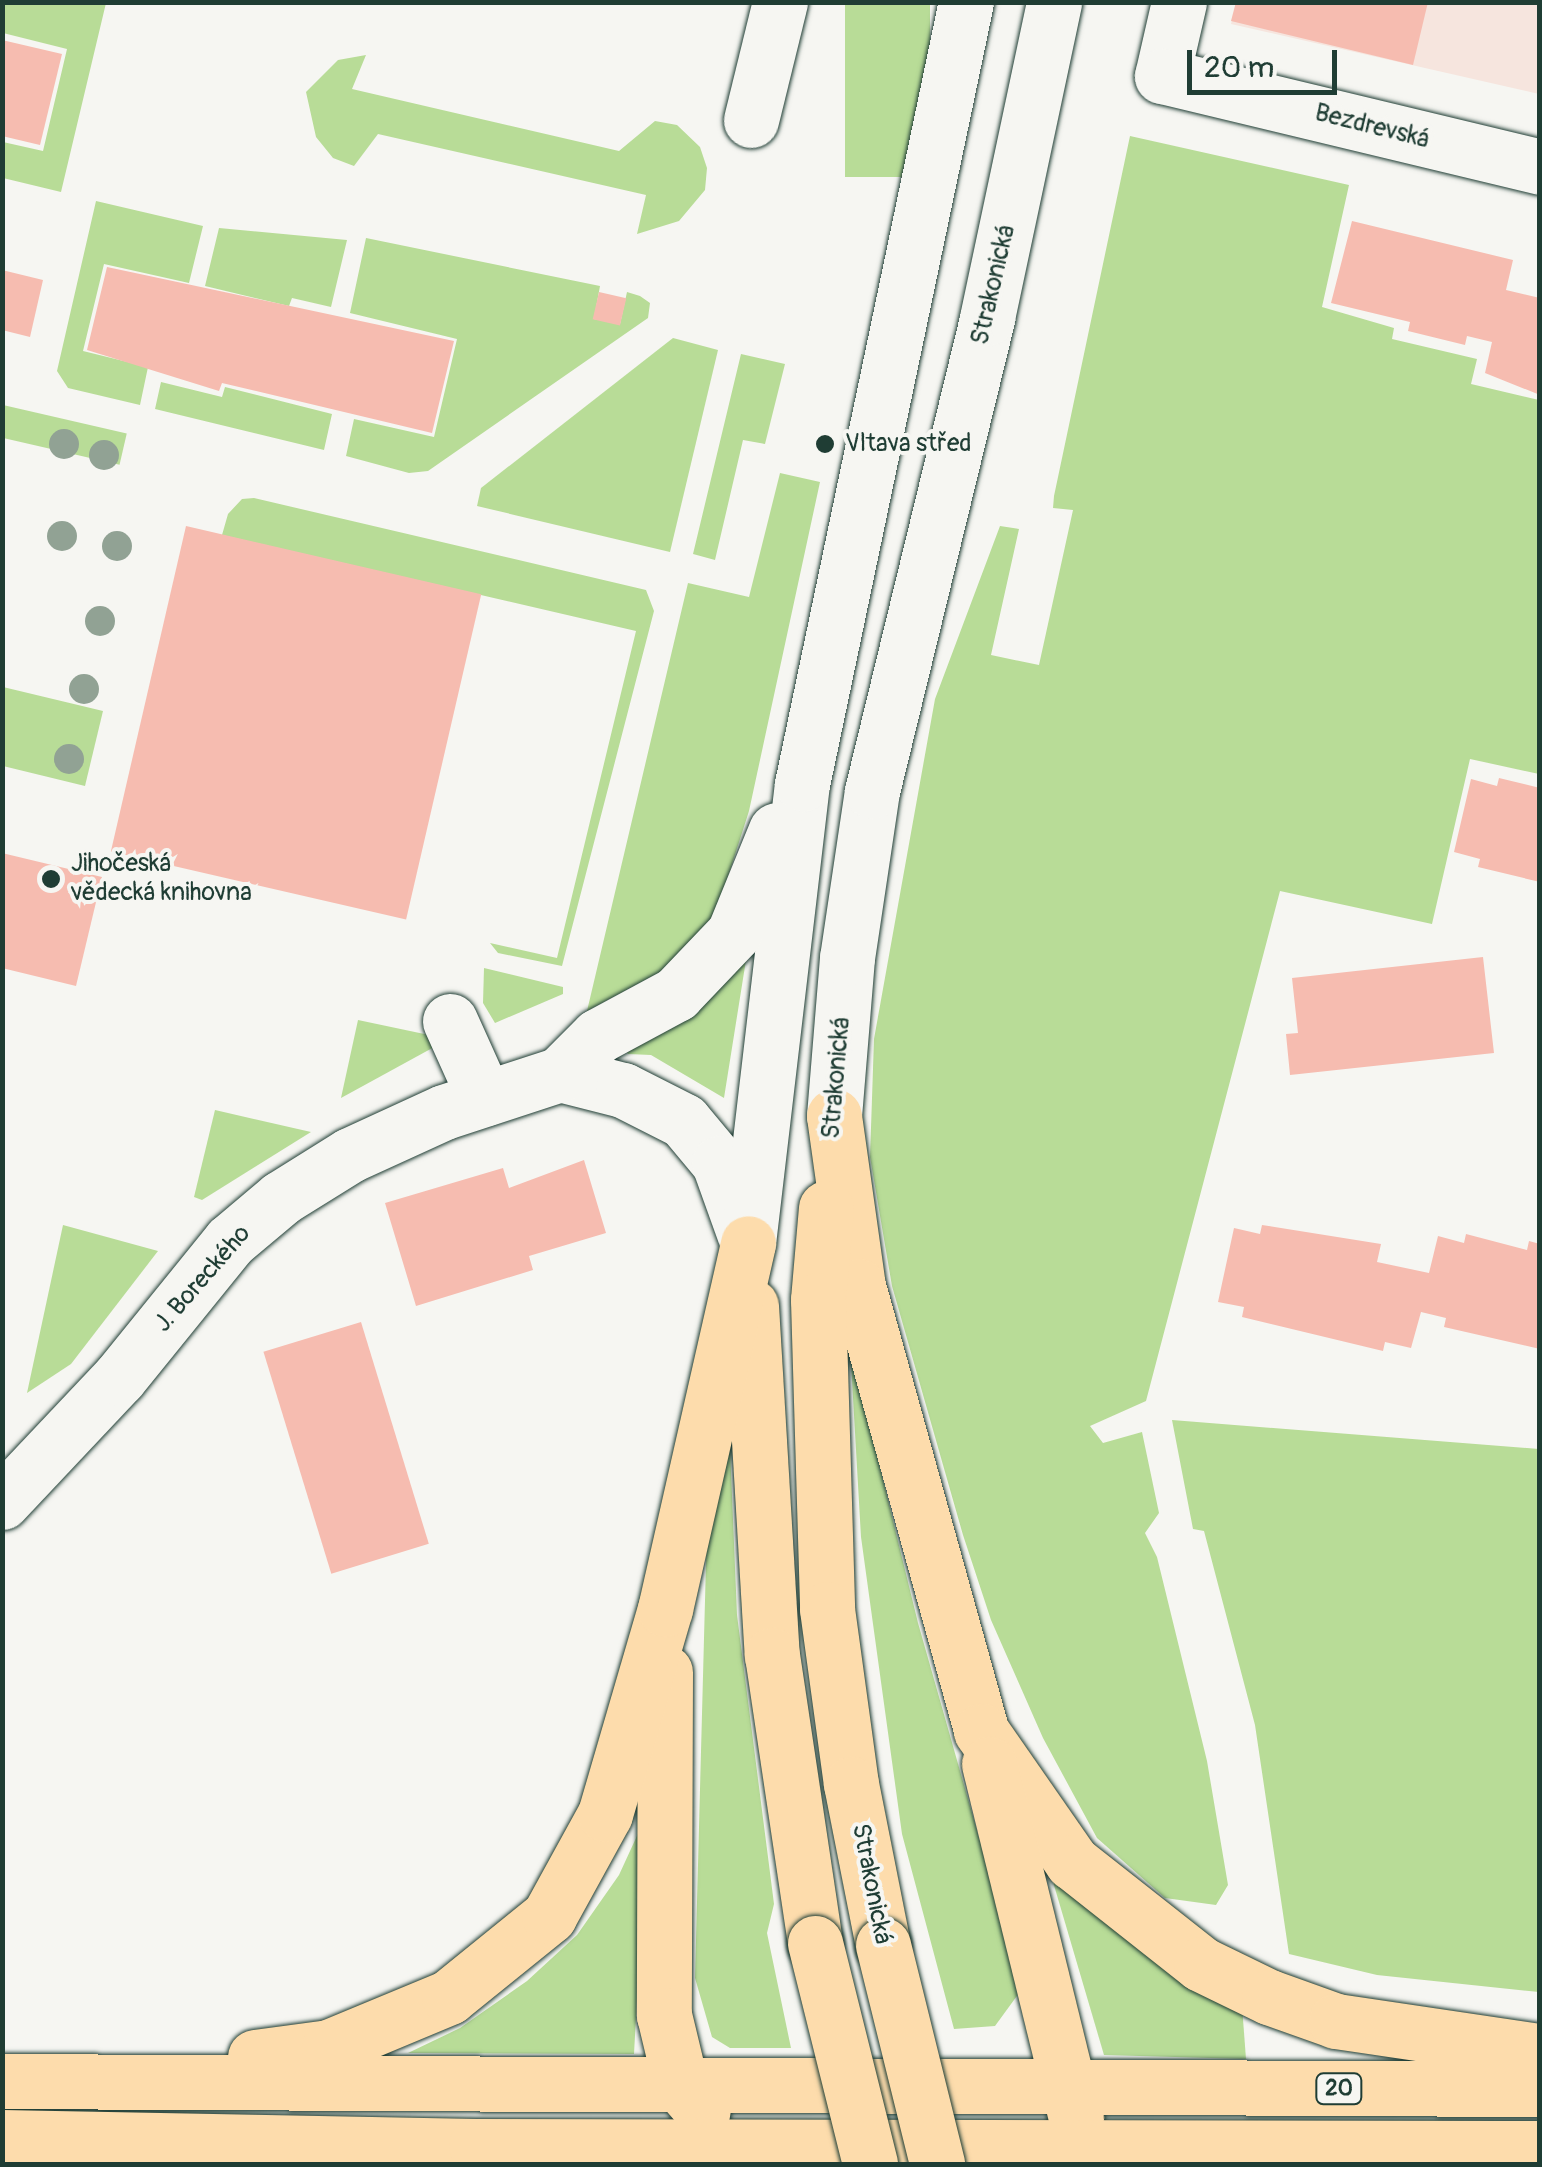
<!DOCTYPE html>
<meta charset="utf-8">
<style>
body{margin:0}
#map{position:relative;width:1542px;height:2167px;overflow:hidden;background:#f6f6f2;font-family:Pangolin,sans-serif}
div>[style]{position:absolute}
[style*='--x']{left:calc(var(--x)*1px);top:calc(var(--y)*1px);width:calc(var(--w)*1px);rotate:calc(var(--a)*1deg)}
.built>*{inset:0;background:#f6e5de}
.green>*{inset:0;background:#b8dc97;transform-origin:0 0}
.building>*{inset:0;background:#f6bcb0;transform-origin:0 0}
.roads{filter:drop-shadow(0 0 2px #1f3d34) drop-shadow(0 0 2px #1f3d34)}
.minor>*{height:55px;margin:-27.5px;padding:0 27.5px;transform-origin:27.5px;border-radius:27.5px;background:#f6f6f2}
.major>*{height:55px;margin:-27.5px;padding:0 27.5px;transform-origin:27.5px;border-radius:27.5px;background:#fddcac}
.bridges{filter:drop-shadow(0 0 2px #1f3d34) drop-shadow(0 0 2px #1f3d34)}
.major-bridge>*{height:55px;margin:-27.5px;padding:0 27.5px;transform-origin:27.5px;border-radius:27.5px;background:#fddcac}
.trees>*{width:30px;height:30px;margin:-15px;border-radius:50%;background:#91a294}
.dots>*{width:28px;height:28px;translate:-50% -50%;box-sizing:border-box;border:5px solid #f6f6f2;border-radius:50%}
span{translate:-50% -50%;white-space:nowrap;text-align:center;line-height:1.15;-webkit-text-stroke:8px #f6f6f2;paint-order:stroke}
.shield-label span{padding:2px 8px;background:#f6f6f2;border:2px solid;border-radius:8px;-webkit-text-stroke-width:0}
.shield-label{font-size:22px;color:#1f3d34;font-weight:700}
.street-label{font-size:25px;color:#1f3d34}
.poi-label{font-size:25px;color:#1f3d34}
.left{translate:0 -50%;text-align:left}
.frame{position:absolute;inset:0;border:5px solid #1f3d34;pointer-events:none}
.scale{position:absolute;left:1187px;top:50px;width:150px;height:45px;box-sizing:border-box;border:5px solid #1f3d34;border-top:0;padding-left:12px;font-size:30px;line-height:35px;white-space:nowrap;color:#1f3d34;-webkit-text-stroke:8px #f6f6f2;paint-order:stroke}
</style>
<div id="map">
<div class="built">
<div style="clip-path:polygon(1236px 3px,1539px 3px,1539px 94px,1231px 24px)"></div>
</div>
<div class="green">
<div style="clip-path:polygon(3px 2px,106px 3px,61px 192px,3px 178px,3px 142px,43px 151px,67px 49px,3px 33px)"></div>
<div style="left:845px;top:3px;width:85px;height:174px"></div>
<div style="clip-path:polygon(366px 55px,352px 89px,619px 151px,655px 121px,677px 125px,700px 147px,707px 168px,705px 190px,679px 221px,637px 234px,646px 195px,378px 134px,354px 166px,333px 158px,316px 137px,306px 92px,338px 60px)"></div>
<div style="clip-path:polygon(1130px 136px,1349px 185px,1322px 307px,1394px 328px,1392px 339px,1477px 359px,1471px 384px,1539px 400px,1539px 774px,1470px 759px,1432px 924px,1280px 891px,1146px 1401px,1090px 1426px,1103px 1443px,1142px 1432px,1159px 1513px,1145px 1533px,1157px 1557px,1207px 1761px,1228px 1885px,1216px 1905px,1165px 1898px,1097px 1838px,1043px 1738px,991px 1620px,963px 1535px,892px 1286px,870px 1157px,874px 1039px,935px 699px,1000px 526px,1019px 529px,991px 655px,1039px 665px,1073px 510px,1053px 508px,1054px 496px)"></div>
<div style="clip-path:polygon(96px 201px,203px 226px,189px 283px,104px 264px,83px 351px,148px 367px,140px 405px,68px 388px,57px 371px)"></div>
<div style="clip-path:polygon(219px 228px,347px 240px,331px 307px,292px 298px,289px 306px,205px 286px)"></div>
<div style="clip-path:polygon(366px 238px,600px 286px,594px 319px,620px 324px,627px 292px,640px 296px,650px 303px,648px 318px,428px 471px,409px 473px,346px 456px,354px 419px,434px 437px,457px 339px,350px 313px)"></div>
<div style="clip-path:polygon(673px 338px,718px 350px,670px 552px,477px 506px,481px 488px)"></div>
<div style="clip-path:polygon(741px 354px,785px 364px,765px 444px,743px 440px,715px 560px,693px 554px)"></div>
<div style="clip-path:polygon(161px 382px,222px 397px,225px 387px,332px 414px,324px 450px,155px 409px)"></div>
<div style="left:3px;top:405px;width:127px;height:32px;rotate:13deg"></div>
<div style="clip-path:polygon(780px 473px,820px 482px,749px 811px,715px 917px,681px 961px,587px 1011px,688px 583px,749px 597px)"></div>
<div style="clip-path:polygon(254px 498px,646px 590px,654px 611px,562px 966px,498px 953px,490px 943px,557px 958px,636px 631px,222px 535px,228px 514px,242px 499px)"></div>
<div style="clip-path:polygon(3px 687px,103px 711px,85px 786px,3px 766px)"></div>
<div style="clip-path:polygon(746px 960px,724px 1098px,651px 1055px,628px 1054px,625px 1049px)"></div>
<div style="clip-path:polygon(484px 968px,563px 987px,563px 994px,495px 1023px,483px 1003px)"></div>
<div style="clip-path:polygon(358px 1020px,429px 1035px,436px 1046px,341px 1098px)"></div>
<div style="clip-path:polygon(215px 1110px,311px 1132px,202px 1200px,194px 1197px)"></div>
<div style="clip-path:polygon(63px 1225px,158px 1251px,71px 1364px,27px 1393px)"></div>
<div style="clip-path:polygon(850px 1345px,918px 1623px,1022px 1989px,995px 2026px,954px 2029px,902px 1834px,861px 1537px)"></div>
<div style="clip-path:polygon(728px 1400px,737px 1615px,774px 1904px,767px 1933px,791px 2048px,730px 2048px,712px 2037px,695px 1978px,707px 1525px)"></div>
<div style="clip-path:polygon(1172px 1420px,1539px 1449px,1539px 1992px,1377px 1975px,1289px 1954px,1255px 1725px,1204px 1531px,1193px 1529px)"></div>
<div style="clip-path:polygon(647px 1814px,634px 2054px,408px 2053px,460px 2028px,527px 1981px,577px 1935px,619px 1875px)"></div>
<div style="clip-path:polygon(1046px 1858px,1242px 2006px,1246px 2059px,1104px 2055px)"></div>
</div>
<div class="building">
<div style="clip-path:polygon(1236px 2px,1428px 2px,1413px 65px,1231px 21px)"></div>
<div style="clip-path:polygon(2px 40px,62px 54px,40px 145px,2px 136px)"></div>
<div style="clip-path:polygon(1352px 221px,1513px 260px,1506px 290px,1540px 298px,1540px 395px,1485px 373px,1492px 342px,1467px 336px,1465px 345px,1408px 331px,1410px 322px,1331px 303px)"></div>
<div style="clip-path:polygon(107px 267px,454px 341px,432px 433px,222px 383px,219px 391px,87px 350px)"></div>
<div style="clip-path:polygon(2px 270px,43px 280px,30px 337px,2px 330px)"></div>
<div style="left:599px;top:292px;width:28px;height:28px;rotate:13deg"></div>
<div style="left:186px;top:526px;width:303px;height:334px;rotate:13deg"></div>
<div style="clip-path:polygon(1499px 778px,1540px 788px,1540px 882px,1478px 867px,1480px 859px,1454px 852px,1471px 779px,1497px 786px)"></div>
<div style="clip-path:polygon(2px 853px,102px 877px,76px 986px,2px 968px)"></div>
<div style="clip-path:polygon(1483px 957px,1494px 1053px,1290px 1075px,1286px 1034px,1298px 1033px,1292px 978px)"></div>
<div style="clip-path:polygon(584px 1160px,606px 1233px,529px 1256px,533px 1270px,416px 1306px,385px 1203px,503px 1168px,509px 1188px)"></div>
<div style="clip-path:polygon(1262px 1225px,1381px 1244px,1377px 1262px,1429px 1273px,1438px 1236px,1464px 1243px,1466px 1234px,1527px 1250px,1529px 1241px,1540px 1244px,1540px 1349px,1444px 1327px,1446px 1318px,1421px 1312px,1411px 1348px,1385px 1342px,1383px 1351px,1242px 1317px,1244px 1307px,1218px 1302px,1234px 1228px,1260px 1234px)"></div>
<div style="left:361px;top:1322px;width:232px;height:102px;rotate:73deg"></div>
</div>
<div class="roads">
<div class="minor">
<div style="--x:1179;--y:2;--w:76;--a:102.9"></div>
<div style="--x:1162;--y:76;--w:389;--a:13.5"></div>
<div style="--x:751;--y:120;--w:122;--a:-76.2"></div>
<div style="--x:450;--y:1021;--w:85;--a:65.8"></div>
<div style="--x:560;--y:1074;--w:65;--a:14.3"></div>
<div style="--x:623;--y:1090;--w:68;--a:26.9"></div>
<div style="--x:684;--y:1121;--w:55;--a:50.2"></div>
<div style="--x:719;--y:1163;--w:74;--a:70.3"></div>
<div style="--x:834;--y:1116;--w:159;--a:-85.3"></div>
<div style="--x:847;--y:958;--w:169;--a:-81.5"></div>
<div style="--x:872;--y:791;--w:487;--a:-76.3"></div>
<div style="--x:987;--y:318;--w:323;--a:-78"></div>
<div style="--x:748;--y:1243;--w:462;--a:-83.3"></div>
<div style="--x:802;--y:784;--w:799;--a:-78.16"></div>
<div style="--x:2;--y:1502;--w:170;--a:-46.7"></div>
<div style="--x:119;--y:1378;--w:176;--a:-51"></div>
<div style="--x:230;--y:1241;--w:67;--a:-40.1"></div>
<div style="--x:281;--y:1198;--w:81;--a:-31.9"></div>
<div style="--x:350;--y:1155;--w:103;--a:-24.6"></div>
<div style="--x:444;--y:1112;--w:122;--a:-18.1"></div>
<div style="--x:560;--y:1074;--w:54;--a:-45"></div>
<div style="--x:598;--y:1036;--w:89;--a:-28.3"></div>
<div style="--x:676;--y:994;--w:84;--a:-46.4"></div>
<div style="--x:734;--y:933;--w:111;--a:-67.8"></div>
</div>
<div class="major">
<div style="--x:834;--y:1116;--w:172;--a:82"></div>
<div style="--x:858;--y:1286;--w:462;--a:74.5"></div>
<div style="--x:981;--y:1731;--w:160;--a:55.2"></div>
<div style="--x:1072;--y:1862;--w:164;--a:38.3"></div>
<div style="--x:1201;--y:1964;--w:76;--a:25.9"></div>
<div style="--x:1269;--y:1997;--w:71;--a:19.7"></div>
<div style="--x:1336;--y:2021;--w:206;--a:8.4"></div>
<div style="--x:826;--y:1208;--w:92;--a:95"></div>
<div style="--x:818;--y:1300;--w:309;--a:88.3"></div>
<div style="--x:827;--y:1609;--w:177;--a:82.2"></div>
<div style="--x:851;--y:1784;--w:164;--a:78.8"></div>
<div style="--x:751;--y:1306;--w:350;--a:86.6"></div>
<div style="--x:772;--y:1655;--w:291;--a:81.5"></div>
<div style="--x:665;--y:1672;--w:343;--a:90.2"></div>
<div style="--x:664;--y:2015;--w:73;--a:76.5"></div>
<div style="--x:681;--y:2086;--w:33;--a:49"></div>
<div style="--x:989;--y:1764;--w:365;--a:76.2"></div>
<div style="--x:255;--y:2057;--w:75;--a:-7.7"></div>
<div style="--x:329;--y:2047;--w:130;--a:-22.6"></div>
<div style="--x:449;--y:1997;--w:129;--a:-39"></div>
<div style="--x:549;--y:1916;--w:116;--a:-61.2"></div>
<div style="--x:605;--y:1814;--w:214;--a:-73.7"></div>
<div style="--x:665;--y:1609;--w:375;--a:-77.2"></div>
<div style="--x:2;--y:2081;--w:1538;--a:0.3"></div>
<div style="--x:2;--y:2137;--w:474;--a:1.1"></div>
<div style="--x:476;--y:2146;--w:1064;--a:0.11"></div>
</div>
</div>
<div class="bridges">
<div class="major-bridge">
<div style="--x:815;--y:1943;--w:228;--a:76"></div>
<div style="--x:883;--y:1945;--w:226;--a:76.1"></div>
</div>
</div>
<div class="trees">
<div style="left:64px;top:444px"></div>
<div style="left:104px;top:455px"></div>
<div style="left:62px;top:536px"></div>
<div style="left:117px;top:546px"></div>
<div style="left:100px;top:621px"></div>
<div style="left:84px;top:689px"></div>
<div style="left:69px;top:759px"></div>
</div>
<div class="dots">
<div style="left:825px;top:444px;background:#1f3d34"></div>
<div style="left:51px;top:879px;background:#1f3d34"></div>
</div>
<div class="shield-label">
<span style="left:1339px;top:2089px">20</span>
</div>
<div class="street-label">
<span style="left:1372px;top:127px;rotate:14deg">Bezdrevská</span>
<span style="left:994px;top:285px;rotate:-77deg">Strakonická</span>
<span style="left:837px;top:1078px;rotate:-85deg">Strakonická</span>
<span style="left:203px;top:1279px;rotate:-49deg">J. Boreckého</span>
<span style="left:871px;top:1884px;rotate:79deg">Strakonická</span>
</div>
<div class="poi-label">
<span class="left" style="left:845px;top:444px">Vltava střed</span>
<span class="left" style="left:71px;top:879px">Jihočeská<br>vědecká knihovna</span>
</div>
<div class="frame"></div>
<div class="scale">20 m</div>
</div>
